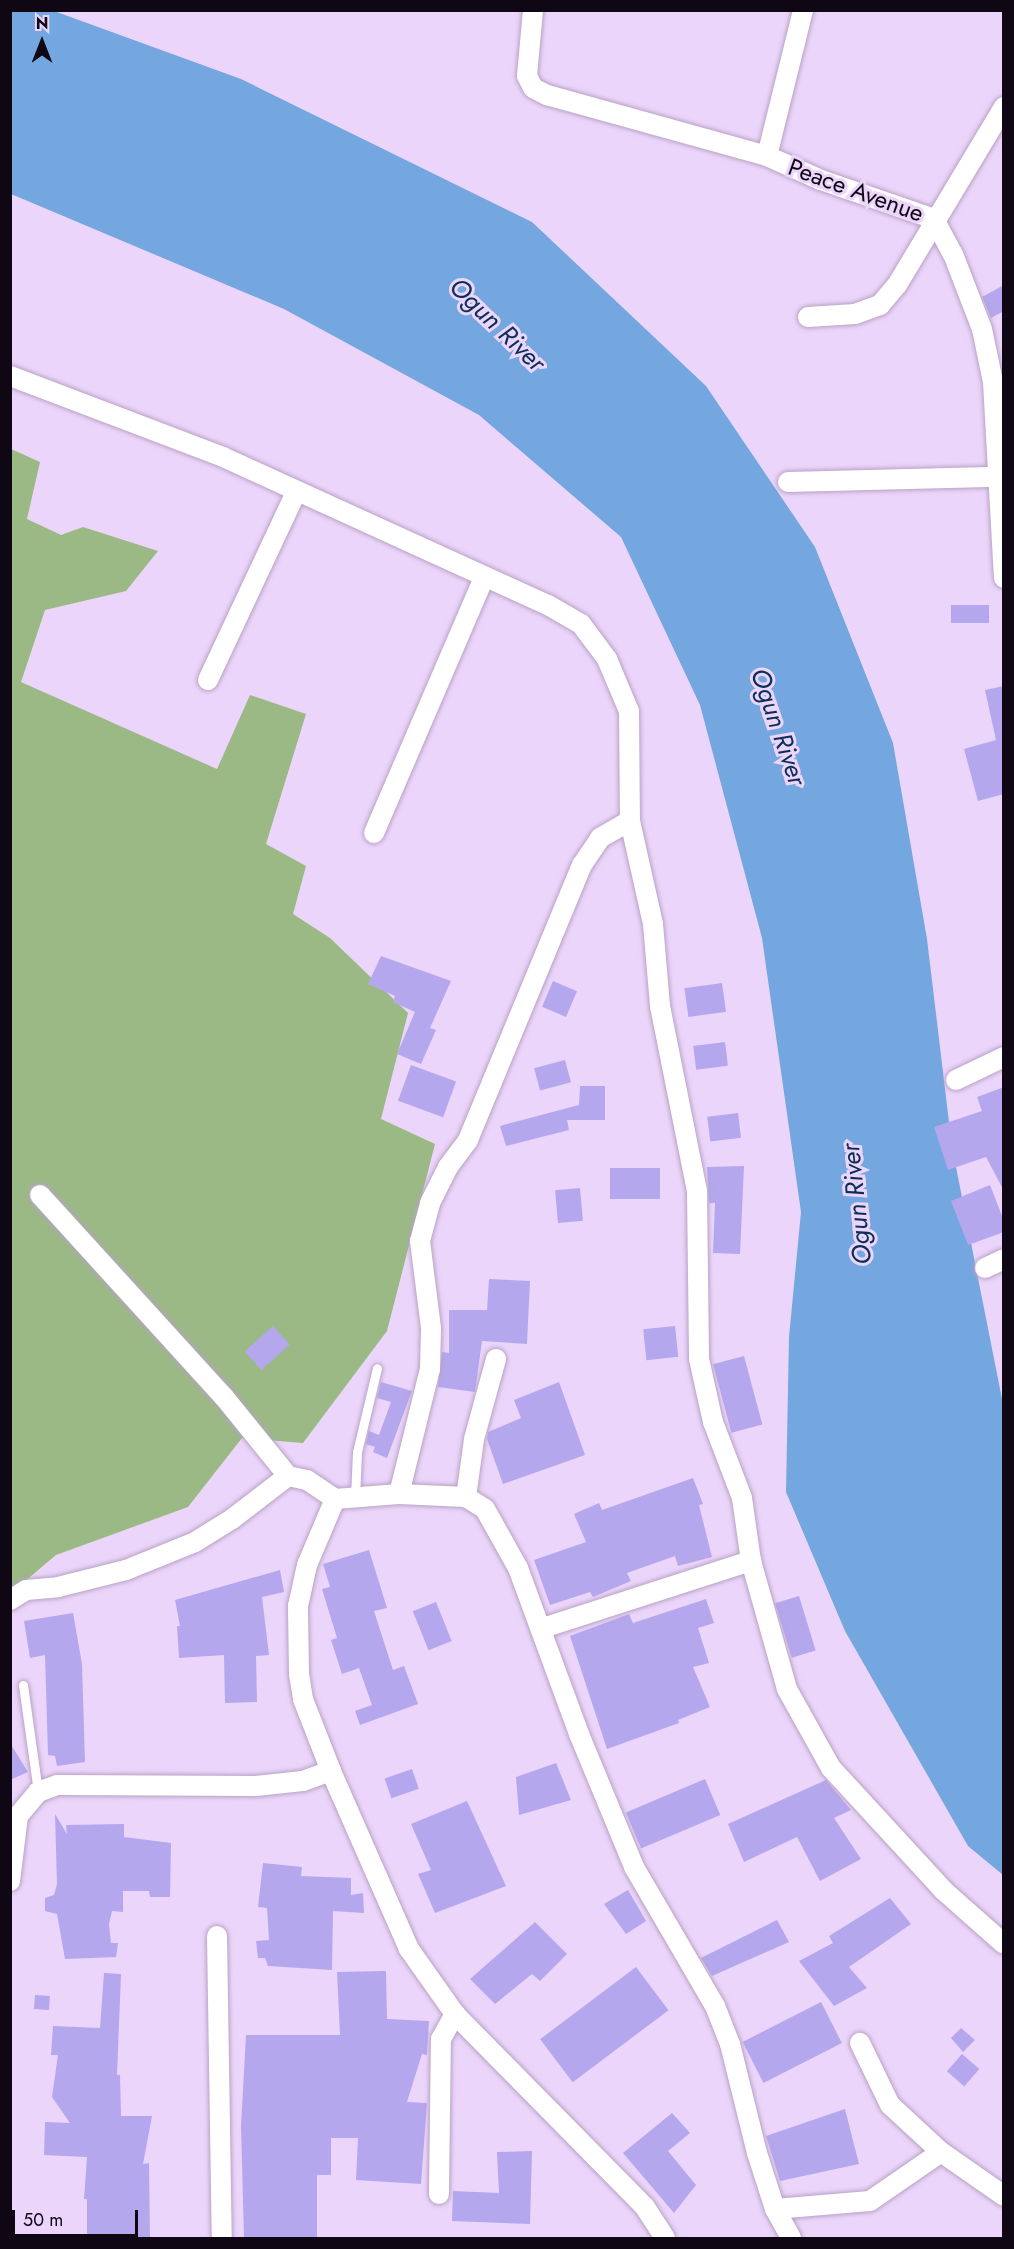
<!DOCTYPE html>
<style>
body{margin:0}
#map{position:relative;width:1014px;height:2249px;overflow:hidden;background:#ecd5fa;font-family:Jost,sans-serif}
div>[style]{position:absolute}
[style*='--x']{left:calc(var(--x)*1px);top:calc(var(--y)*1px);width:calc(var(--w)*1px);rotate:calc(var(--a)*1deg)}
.green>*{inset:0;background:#9bb985}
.water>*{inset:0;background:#74a6df}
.building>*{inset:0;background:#b4a7ed;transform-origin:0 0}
.roads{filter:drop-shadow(0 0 2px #b8a2c5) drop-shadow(0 0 2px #b8a2c5)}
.service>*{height:9px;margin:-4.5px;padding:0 4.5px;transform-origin:4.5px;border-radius:4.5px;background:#fff}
.minor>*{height:20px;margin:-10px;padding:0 10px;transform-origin:10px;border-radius:10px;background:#fff}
span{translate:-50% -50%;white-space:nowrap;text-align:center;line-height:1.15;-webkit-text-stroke:6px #ecd5fa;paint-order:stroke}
.street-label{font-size:24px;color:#0f0814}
.water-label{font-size:26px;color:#0b2f54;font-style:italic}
.frame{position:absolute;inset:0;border:12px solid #0f0814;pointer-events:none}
.north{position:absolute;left:12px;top:12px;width:60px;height:60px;-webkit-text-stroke:4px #ecd5fa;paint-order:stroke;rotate:0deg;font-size:16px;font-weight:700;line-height:24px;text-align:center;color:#0f0814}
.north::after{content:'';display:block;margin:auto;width:21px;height:27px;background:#0f0814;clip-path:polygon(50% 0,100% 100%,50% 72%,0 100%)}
.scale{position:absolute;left:12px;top:2210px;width:126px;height:27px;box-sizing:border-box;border:3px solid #0f0814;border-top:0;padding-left:8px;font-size:18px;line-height:21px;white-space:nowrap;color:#0f0814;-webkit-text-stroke:4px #ecd5fa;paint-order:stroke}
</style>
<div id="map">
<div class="green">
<div style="clip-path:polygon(11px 449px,40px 462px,27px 519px,61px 535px,83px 527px,158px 551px,126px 591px,45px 610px,21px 682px,217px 769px,250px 695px,306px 714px,266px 844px,306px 866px,293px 914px,330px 938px,408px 1013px,381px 1119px,435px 1144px,387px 1331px,303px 1443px,242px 1438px,188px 1507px,56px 1555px,11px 1593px)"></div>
</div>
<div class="water">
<div style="clip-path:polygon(10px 11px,54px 11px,241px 79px,532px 222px,706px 386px,815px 547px,893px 743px,927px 939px,952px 1147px,1003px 1404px,1003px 1875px,968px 1846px,845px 1631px,786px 1492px,789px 1337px,801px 1212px,762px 938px,700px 705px,621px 537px,479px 415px,284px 309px,11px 194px)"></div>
</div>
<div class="building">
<div style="clip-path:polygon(1004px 285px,1004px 311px,991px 318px,982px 297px)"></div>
<div style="left:951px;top:605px;width:38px;height:18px"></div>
<div style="clip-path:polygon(1004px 686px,1004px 794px,978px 801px,964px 749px,996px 740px,985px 690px)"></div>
<div style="clip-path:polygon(381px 956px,451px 981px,430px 1028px,436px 1030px,421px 1064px,397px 1054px,415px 1012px,393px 1002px,395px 996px,368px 984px)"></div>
<div style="left:553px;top:981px;width:26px;height:28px;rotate:23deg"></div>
<div style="left:722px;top:983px;width:29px;height:38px;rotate:82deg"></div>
<div style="left:725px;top:1042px;width:24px;height:32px;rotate:83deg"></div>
<div style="left:565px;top:1060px;width:23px;height:32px;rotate:75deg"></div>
<div style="left:411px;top:1065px;width:48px;height:38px;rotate:20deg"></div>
<div style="clip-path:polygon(580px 1086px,605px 1086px,605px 1120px,567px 1120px,569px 1130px,506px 1146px,500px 1126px,579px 1105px)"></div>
<div style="clip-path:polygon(1004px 1087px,1004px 1191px,986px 1157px,948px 1170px,934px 1127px,982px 1111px,977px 1097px)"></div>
<div style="left:738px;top:1113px;width:25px;height:31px;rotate:83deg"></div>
<div style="clip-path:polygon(744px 1166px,740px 1254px,713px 1253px,715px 1203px,709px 1203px,707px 1167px)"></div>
<div style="left:660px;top:1168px;width:31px;height:50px;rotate:90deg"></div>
<div style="clip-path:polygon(990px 1185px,1004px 1221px,1004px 1232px,968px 1245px,951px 1201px)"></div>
<div style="left:580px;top:1188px;width:33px;height:25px;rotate:85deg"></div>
<div style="clip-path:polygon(489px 1279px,530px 1281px,527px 1344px,482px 1341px,475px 1392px,438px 1387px,442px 1352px,449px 1353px,449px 1310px,487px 1310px)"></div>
<div style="left:273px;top:1326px;width:25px;height:38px;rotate:48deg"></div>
<div style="left:675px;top:1326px;width:31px;height:32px;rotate:84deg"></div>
<div style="left:744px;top:1356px;width:71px;height:32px;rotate:75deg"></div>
<div style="clip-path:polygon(381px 1382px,412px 1391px,387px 1458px,373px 1452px,375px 1447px,366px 1444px,369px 1431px,379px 1435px,391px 1402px,377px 1398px)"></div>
<div style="clip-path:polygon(559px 1382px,585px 1455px,503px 1484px,487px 1439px,488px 1432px,521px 1418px,514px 1400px)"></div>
<div style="clip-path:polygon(693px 1478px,703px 1504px,699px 1505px,712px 1557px,678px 1566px,675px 1556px,627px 1573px,631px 1581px,593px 1597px,590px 1592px,550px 1605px,534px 1560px,586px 1542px,574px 1514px,599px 1503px,602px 1510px)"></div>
<div style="clip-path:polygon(369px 1550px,387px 1608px,374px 1611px,393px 1670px,404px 1666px,418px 1704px,360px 1725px,355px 1711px,372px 1705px,359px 1668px,342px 1674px,331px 1640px,337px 1638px,322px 1589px,330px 1587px,323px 1564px)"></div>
<div style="clip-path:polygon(280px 1570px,284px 1592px,262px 1597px,269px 1655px,256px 1656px,257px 1702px,225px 1703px,224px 1655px,179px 1658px,177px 1626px,180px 1626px,175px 1600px)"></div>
<div style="left:799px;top:1596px;width:57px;height:25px;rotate:73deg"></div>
<div style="clip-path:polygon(706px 1599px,714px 1623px,698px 1628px,709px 1663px,693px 1667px,710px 1707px,678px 1720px,679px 1723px,607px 1749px,570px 1636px,629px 1614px,633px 1623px)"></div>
<div style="left:436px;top:1602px;width:42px;height:25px;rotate:68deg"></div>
<div style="clip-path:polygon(73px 1613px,82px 1664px,85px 1762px,57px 1766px,55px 1756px,48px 1755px,45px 1655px,30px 1658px,24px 1621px)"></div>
<div style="clip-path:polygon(10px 1743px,28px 1772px,10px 1780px)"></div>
<div style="clip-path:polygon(556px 1763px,571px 1800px,519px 1815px,516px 1777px)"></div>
<div style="left:412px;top:1769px;width:21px;height:29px;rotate:71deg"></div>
<div style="left:705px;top:1779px;width:39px;height:86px;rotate:67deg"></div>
<div style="clip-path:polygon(826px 1780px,851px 1810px,834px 1818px,861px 1859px,820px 1881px,797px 1837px,744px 1862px,728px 1824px)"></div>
<div style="clip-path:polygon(467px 1801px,506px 1886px,435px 1913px,418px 1874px,431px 1870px,411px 1824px)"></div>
<div style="clip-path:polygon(55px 1814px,67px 1834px,66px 1825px,124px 1824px,124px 1837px,171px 1843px,170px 1897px,150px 1897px,149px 1891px,123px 1891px,123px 1912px,112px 1911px,109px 1924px,111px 1943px,118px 1943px,116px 1957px,65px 1959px,57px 1914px,45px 1911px,45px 1898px,54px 1895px,57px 1884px)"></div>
<div style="clip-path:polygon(263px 1863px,302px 1867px,301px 1876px,351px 1878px,351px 1895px,363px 1893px,364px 1913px,333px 1911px,332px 1970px,268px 1966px,265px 1958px,258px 1958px,256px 1941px,269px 1940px,267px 1908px,258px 1907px)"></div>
<div style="clip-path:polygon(628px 1890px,646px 1921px,626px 1934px,604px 1904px)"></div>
<div style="clip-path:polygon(890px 1898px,911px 1924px,849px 1967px,867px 1988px,834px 2006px,799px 1961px,833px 1943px,829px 1936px)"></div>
<div style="clip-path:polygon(777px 1920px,789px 1942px,712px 1976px,701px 1958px)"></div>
<div style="clip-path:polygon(535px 1922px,567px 1954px,540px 1981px,532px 1974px,495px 2004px,470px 1979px)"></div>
<div style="left:636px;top:1967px;width:54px;height:120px;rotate:53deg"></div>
<div style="clip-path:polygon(386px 1971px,387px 2019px,429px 2021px,427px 2055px,422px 2054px,407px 2102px,427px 2103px,421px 2184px,356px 2180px,358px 2138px,331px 2138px,331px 2175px,317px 2175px,317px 2238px,244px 2238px,241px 2126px,246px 2035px,340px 2035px,337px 1972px)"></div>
<div style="clip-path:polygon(104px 1973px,121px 1974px,117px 2075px,120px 2075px,121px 2116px,152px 2116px,143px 2164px,149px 2163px,150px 2238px,87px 2238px,87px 2199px,84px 2199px,87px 2157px,44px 2155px,45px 2122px,70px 2123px,52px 2097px,58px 2055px,51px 2055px,53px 2026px,100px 2028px)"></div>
<div style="left:35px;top:1995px;width:15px;height:14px;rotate:4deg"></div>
<div style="left:821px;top:2002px;width:46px;height:88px;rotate:63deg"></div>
<div style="clip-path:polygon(961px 2028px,975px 2040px,963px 2052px,951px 2038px)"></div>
<div style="left:962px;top:2054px;width:23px;height:23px;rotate:41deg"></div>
<div style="clip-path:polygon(845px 2109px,859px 2164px,780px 2181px,766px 2136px)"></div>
<div style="clip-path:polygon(672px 2113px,690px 2133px,668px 2151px,696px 2185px,674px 2213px,623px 2153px)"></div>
<div style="clip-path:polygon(532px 2151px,530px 2224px,452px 2221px,453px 2191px,499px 2193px,497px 2152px)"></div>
</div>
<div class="roads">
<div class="service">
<div style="--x:355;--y:1498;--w:46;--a:-87.5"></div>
<div style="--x:357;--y:1452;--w:86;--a:-76.6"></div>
<div style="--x:23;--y:1685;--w:108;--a:82"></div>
</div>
<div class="minor">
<div style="--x:533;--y:10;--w:66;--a:95.2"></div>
<div style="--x:527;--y:76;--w:13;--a:63"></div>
<div style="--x:533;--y:88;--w:16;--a:27"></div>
<div style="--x:547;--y:95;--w:228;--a:15.5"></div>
<div style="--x:767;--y:156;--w:59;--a:24"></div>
<div style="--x:821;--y:180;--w:120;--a:19"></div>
<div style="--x:934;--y:219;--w:40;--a:62"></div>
<div style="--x:953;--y:254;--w:80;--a:68.9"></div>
<div style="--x:982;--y:329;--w:54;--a:78.3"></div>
<div style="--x:993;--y:382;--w:196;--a:86.8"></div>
<div style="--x:767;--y:156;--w:150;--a:-76.1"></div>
<div style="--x:808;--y:317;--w:47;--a:-3.7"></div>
<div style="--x:855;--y:314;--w:27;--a:-20"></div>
<div style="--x:880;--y:305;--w:26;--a:-50"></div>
<div style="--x:897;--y:285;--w:208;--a:-59"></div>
<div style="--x:10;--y:376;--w:228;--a:20.8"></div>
<div style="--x:223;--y:457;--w:357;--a:24.5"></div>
<div style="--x:548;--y:605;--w:38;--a:30"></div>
<div style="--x:581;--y:624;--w:44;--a:53.4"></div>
<div style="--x:607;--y:659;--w:56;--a:67.1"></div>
<div style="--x:629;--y:711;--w:110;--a:89.5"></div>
<div style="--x:630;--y:821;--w:106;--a:77.4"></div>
<div style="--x:653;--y:924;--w:82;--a:85.1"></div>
<div style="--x:660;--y:1006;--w:190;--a:78.7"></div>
<div style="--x:697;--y:1192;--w:167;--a:89.3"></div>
<div style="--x:699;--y:1359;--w:65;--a:77.5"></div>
<div style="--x:713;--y:1422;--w:81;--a:69.1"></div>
<div style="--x:742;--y:1498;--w:64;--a:81.9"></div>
<div style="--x:751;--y:1561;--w:133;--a:74.3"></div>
<div style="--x:787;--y:1689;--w:90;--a:60.9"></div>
<div style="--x:831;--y:1768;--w:166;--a:47.4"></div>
<div style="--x:943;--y:1890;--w:81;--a:41.5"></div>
<div style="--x:788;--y:482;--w:211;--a:-1.4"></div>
<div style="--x:208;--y:680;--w:208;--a:-64.9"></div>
<div style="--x:374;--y:833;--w:278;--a:-66.7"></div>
<div style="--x:956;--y:1080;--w:53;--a:-25.6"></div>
<div style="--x:40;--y:1195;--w:273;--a:47.7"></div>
<div style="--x:224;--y:1397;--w:102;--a:51"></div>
<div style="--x:985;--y:1268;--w:21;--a:-25"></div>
<div style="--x:399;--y:1494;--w:129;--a:-76.1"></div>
<div style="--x:430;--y:1369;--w:41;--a:-88.6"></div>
<div style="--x:431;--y:1328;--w:88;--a:-97.2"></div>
<div style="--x:420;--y:1241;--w:39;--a:-75"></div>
<div style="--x:430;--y:1203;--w:40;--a:-63.4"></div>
<div style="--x:448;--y:1167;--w:34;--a:-53"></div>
<div style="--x:468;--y:1140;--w:298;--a:-67.5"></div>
<div style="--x:582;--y:865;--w:32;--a:-56"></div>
<div style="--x:600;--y:838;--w:34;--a:-30"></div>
<div style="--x:466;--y:1497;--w:59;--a:-82.1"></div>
<div style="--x:474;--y:1439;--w:83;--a:-74.6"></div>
<div style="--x:10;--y:1600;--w:19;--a:-32"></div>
<div style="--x:26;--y:1590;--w:32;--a:-5"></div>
<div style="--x:58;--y:1587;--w:70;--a:-14"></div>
<div style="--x:126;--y:1570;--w:74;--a:-22.1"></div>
<div style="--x:195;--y:1542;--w:44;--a:-31.9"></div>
<div style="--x:232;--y:1519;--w:71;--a:-37.5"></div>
<div style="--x:288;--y:1476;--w:19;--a:12"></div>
<div style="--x:307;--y:1480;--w:34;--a:34"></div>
<div style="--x:543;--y:1628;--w:219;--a:-17.9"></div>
<div style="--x:10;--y:1881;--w:65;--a:-83"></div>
<div style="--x:18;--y:1816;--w:31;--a:-50"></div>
<div style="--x:38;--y:1792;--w:20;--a:-20"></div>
<div style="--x:57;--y:1785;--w:199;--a:0.3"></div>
<div style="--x:256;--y:1786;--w:47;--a:-6.1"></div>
<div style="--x:303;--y:1781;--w:30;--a:-20"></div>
<div style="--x:217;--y:1936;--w:302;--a:89.1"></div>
<div style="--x:941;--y:2152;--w:77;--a:34.9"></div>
<div style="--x:439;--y:2194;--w:155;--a:-89.3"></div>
<div style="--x:441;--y:2039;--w:29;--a:-61"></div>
<div style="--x:775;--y:2209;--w:95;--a:-4.8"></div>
<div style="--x:870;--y:2201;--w:86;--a:-34.6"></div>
<div style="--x:941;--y:2152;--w:69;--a:-137.3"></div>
<div style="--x:890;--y:2105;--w:69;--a:-115.8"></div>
<div style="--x:665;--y:2238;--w:37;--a:-123"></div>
<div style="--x:645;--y:2207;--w:271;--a:-134.6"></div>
<div style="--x:455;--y:2014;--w:80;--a:-125.3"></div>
<div style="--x:409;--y:1949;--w:194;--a:-113.7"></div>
<div style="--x:331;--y:1771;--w:77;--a:-111.3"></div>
<div style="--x:303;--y:1699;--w:26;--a:-99"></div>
<div style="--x:299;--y:1673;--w:67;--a:-90.9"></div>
<div style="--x:298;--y:1606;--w:42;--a:-77.6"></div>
<div style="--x:307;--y:1565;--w:72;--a:-67"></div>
<div style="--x:335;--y:1499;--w:64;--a:-4.5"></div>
<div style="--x:399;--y:1494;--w:67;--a:2.6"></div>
<div style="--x:466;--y:1497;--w:22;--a:32"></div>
<div style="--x:485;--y:1509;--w:68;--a:60.8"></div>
<div style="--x:518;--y:1568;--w:177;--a:69.8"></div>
<div style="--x:579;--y:1734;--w:144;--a:67.5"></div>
<div style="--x:634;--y:1867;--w:161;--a:59.8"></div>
<div style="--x:715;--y:2006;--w:41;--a:68.5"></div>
<div style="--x:730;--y:2044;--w:112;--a:76.1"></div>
<div style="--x:757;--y:2153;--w:59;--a:72.2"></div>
<div style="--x:775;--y:2209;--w:33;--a:61"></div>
</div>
</div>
<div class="street-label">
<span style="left:856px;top:190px;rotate:20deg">Peace Avenue</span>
</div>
<div class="water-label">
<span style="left:497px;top:325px;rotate:44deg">Ogun River</span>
<span style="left:778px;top:727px;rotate:71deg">Ogun River</span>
<span style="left:857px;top:1204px;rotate:-96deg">Ogun River</span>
</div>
<div class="frame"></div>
<div class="north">N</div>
<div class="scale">50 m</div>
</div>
